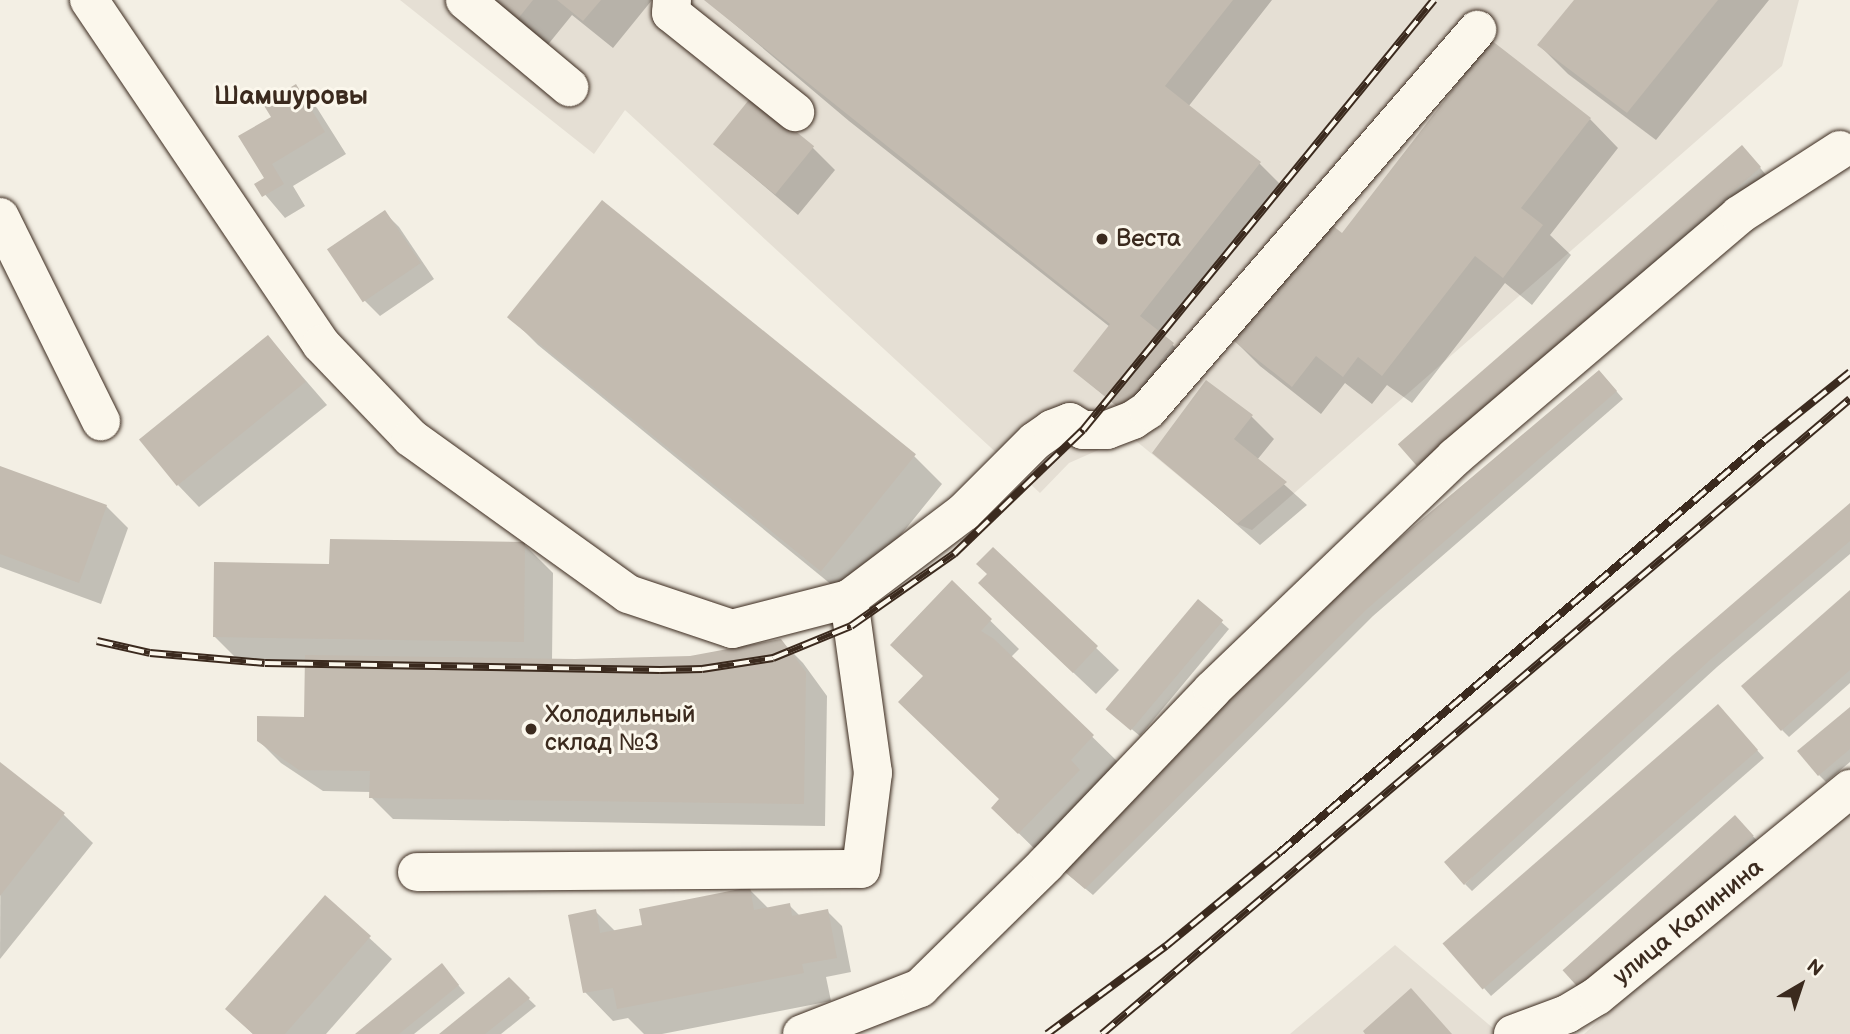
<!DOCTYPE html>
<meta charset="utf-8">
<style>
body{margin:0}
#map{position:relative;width:1850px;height:1034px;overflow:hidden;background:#f3efe4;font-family:"Balsamiq Sans",sans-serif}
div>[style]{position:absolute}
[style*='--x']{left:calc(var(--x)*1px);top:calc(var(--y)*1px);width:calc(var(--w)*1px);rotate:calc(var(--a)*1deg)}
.built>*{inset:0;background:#e5dfd4}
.shadow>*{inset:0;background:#0003}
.building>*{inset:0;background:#c3bbb0;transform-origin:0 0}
.roads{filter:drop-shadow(0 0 2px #3b2a1e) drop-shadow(0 0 2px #3b2a1e)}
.minor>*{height:38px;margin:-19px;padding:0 19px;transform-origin:19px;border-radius:19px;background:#fbf7ec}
.rail>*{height:8px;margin-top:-4px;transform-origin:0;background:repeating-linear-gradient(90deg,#fbf7ec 0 16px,#3b2a1e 0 32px);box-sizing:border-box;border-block:2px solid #3b2a1e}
.dots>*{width:19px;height:19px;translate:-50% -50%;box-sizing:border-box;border:4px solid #fbf7ec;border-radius:50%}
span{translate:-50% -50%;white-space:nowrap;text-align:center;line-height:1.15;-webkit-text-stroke:6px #fbf7ec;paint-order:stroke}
.poi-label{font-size:24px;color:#3b2a1e}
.left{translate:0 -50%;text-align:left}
.street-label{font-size:24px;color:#3b2a1e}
.neighbourhood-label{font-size:26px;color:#3b2a1e;font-weight:700}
.north{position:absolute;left:1766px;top:950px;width:70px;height:70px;-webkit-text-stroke:5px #fbf7ec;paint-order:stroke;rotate:39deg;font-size:19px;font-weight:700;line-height:28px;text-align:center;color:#3b2a1e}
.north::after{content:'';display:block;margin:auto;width:24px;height:32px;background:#3b2a1e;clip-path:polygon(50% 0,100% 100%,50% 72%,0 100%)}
</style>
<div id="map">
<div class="built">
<div style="clip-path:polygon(400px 0,1799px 0,1782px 66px,1252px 530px,1237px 524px,1130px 436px,1069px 463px,1040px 493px,625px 110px,594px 154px)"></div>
<div style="clip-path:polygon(1850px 800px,1850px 1034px,1584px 1034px)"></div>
<div style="clip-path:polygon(1395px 945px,1500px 1034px,1290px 1034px)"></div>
</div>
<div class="shadow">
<div style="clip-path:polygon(488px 0,652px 0,613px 48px,572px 15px,546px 47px)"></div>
<div style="clip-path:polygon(706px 0,1272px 0,1188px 107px,1260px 164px,1282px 186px,1163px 336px,1195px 366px,1145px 430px,1075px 371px,1110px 327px,849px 121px)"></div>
<div style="clip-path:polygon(1576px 0,1769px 0,1656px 140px,1568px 74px,1539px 45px)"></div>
<div style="clip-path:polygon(295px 86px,317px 108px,346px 154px,293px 186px,305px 206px,285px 218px,257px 185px,266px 179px,273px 117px)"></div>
<div style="clip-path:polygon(1590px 119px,1618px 148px,1550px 235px,1571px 255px,1532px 305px,1505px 283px,1412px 403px,1387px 385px,1372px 404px,1345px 383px,1321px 414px,1260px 366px,1232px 338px,1342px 235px)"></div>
<div style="clip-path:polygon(715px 144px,813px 148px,835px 170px,798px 215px)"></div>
<div style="clip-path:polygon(1749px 154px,1766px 175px,1426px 471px,1401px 444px)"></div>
<div style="clip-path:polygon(385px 213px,399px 227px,434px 279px,380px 316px,365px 301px,330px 250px)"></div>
<div style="clip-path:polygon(510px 317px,914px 456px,942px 484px,849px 599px,538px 345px)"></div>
<div style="clip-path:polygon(268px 337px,327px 405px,199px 507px,178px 485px)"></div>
<div style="clip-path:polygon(1606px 379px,1623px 399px,1373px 616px,1093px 895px,1069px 875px)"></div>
<div style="clip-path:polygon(1206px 382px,1252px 417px,1274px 439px,1257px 460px,1307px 505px,1260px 545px,1155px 453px)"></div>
<div style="clip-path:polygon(0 467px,106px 506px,128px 528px,101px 604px,0 567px)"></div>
<div style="clip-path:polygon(1850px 504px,1850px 554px,1717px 667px,1472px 891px,1465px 884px)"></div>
<div style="clip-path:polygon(524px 544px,553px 573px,552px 661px,690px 657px,780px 640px,803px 663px,827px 696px,825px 826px,393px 819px,371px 797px,371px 792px,323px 791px,281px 763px,258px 740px,305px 719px,306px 660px,237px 659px,215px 637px,328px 566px)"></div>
<div style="clip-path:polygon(993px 549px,1119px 670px,1096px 694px,1002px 605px,989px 574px)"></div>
<div style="clip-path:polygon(952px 583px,1019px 649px,1011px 657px,1121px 765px,1047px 861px,993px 808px,1001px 799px,925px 677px)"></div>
<div style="clip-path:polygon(1850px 592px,1850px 683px,1789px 737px,1782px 730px)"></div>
<div style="clip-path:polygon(1198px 601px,1229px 629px,1140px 736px,1116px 716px)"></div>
<div style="clip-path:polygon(1850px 709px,1850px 762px,1826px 782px,1819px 775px)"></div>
<div style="clip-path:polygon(1725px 714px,1764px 758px,1491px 996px,1445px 944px)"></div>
<div style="clip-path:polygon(1px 765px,64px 815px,93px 843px,0 959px)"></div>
<div style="clip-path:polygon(1742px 824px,1760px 844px,1590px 997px)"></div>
<div style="clip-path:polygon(749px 889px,769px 909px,789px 905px,800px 916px,827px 911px,842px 926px,851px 972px,826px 977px,831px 1001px,662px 1034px,644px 1034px,628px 1018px,613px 1021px,585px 992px,595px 911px,616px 932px,644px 926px)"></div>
<div style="clip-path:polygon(325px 897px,392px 959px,326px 1034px,253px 1034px,227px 1009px)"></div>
<div style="clip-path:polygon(448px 973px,465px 993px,414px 1034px,358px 1034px)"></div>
<div style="clip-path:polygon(508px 979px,536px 1006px,501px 1034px,442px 1034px)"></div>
</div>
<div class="building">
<div style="clip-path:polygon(492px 0,533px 0,517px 20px)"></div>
<div style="clip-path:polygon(557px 0,601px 0,583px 21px)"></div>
<div style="clip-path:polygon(704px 0,1233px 0,1165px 86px,1261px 162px,1140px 316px,1174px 343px,1122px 410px,1073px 371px,1110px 324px)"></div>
<div style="clip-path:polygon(1574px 0,1718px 0,1627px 113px,1537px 45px)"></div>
<div style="clip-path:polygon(1491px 40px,1591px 118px,1521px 208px,1543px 225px,1503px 278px,1475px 256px,1382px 376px,1358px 357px,1343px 377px,1316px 356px,1292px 387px,1230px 338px,1323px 218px,1342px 233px)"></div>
<div style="clip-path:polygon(296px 84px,325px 132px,272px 164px,284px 184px,262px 197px,254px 184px,264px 178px,238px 136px,271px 117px,263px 104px)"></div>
<div style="left:752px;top:96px;width:80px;height:62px;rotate:39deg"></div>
<div style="left:1742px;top:145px;width:29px;height:456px;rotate:49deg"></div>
<div style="left:602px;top:200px;width:404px;height:151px;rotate:39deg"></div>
<div style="left:385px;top:210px;width:64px;height:70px;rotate:56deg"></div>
<div style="left:268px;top:335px;width:60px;height:166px;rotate:51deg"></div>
<div style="clip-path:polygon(1599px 370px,1617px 391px,1367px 609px,1085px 889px,1060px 868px,1344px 585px)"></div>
<div style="clip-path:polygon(1206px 380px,1253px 415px,1234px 439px,1287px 482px,1237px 524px,1152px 453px)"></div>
<div style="clip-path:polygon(0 466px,107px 505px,79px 583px,0 554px)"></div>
<div style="clip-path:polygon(1850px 503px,1850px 541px,1710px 660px,1464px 885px,1444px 862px,1673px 655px)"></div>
<div style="clip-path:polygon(330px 539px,525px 542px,524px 642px,213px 637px,214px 562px,329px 564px)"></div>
<div style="clip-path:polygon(993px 547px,1098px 646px,1073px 673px,978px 583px,987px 574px,976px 564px)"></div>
<div style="clip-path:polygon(952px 580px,992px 619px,981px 631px,994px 639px,1094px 735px,1071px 760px,1080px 770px,1018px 834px,991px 808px,999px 799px,898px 702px,923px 676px,890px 645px)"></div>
<div style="clip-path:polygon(1850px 590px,1850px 670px,1781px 731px,1741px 686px)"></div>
<div style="left:1198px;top:599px;width:33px;height:144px;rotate:40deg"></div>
<div style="clip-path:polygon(781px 639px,806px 672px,804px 804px,369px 798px,370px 771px,299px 770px,257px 741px,257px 716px,304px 717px,305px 655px,575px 659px,690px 656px)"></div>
<div style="left:1718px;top:704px;width:61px;height:365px;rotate:49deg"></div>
<div style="clip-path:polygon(1850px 707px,1850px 749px,1818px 776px,1797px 751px)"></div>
<div style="clip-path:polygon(0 762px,65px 813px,0 896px)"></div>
<div style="left:1735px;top:815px;width:28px;height:232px;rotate:48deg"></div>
<div style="clip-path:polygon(750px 887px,754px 910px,790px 903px,792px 916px,828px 909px,837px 958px,802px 964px,804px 973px,617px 1009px,613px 988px,583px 993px,568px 915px,596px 909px,600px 933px,642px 925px,639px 909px)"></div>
<div style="clip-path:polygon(325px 895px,371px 936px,285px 1034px,253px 1034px,225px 1009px)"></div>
<div style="clip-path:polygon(442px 963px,459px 985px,399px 1034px,355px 1034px)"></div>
<div style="clip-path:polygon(509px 977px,530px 998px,485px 1034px,439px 1034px)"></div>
<div style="clip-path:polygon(1411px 988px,1452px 1034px,1365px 1034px,1363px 1031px)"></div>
</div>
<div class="roads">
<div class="minor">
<div style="--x:89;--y:0;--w:415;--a:56"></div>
<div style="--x:321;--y:344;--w:130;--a:46.2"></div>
<div style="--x:411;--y:438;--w:267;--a:35.7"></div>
<div style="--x:628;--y:594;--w:110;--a:18.6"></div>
<div style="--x:732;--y:629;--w:121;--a:-14.4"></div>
<div style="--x:849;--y:599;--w:144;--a:-37.1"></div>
<div style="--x:964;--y:512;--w:100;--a:-45"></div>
<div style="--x:1035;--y:441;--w:21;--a:-35"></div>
<div style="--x:1052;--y:429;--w:19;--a:-21"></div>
<div style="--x:1070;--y:422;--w:15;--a:32"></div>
<div style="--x:1083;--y:430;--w:24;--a:0"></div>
<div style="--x:1107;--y:430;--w:28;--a:-21"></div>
<div style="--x:1133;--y:420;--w:18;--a:-34"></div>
<div style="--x:1148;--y:410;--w:503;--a:-49.11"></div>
<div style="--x:465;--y:0;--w:136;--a:39.9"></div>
<div style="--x:672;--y:0;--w:13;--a:94"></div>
<div style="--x:671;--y:13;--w:159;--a:38.6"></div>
<div style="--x:0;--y:217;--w:228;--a:63.7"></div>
<div style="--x:417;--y:872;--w:444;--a:-0.4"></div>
<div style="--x:861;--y:869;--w:97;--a:-82.9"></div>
<div style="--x:873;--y:773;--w:176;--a:-97.9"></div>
<div style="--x:802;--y:1034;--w:127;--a:-21.3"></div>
<div style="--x:920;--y:988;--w:177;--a:-44.5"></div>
<div style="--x:1046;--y:864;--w:240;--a:-46.3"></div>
<div style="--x:1212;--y:690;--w:337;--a:-43.8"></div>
<div style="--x:1455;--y:457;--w:373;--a:-40.4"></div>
<div style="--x:1739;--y:215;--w:120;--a:-32.8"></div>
<div style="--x:1513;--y:1034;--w:58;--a:-20.3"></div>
<div style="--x:1567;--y:1014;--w:35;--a:-31"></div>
<div style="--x:1597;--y:996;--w:327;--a:-39.3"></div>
</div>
</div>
<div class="rail">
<div style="--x:97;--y:641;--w:54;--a:12.8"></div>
<div style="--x:150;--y:653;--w:115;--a:5"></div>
<div style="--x:265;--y:663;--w:395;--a:1"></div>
<div style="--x:660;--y:670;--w:42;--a:-1.4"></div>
<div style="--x:702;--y:669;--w:72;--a:-8.8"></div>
<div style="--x:773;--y:658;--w:84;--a:-22.3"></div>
<div style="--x:851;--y:626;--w:126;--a:-35"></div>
<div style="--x:954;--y:554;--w:179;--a:-43.9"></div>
<div style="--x:1083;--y:430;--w:555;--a:-50.78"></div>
<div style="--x:1047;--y:1034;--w:148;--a:-36.5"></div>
<div style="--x:1166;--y:946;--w:146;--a:-39.5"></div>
<div style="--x:1279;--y:853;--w:636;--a:-40.35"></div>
<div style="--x:1764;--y:441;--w:110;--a:-38.7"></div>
<div style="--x:1102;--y:1034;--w:981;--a:-40.33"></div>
</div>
<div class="dots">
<div style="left:1102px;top:239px;background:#3b2a1e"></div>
<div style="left:531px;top:729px;background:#3b2a1e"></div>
</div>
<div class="poi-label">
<span class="left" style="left:1116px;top:239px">Веста</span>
<span class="left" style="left:545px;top:729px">Холодильный<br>склад №3</span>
</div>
<div class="street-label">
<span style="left:1688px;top:922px;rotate:-39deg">улица Калинина</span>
</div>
<div class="neighbourhood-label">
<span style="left:291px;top:97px">Шамшуровы</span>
</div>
<div class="north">N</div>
</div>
